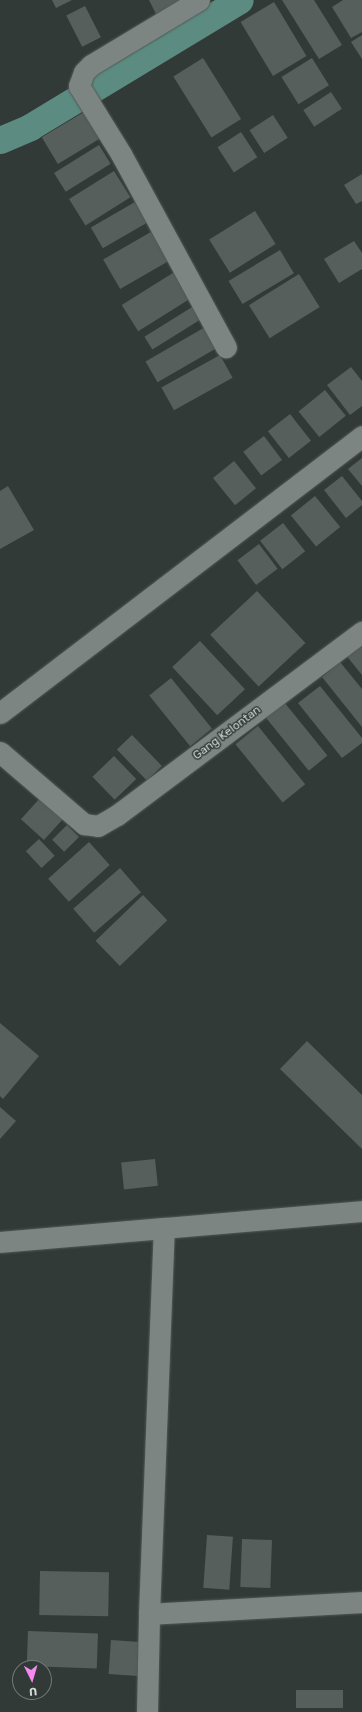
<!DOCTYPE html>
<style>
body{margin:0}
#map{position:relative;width:362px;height:1712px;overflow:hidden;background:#323a38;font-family:Rubik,sans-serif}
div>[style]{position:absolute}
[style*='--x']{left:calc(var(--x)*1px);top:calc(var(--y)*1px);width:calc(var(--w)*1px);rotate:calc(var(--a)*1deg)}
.canal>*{height:27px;margin:-13.5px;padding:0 13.5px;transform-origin:13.5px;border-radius:13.5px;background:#5c8c81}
.building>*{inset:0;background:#575f5d;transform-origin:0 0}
.roads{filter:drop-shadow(0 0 1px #525856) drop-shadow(0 0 1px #525856)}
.street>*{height:21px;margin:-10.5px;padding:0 10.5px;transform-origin:10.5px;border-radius:10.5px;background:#7c8582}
span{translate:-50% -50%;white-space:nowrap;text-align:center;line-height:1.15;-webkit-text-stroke:3px #323a38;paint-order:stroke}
.street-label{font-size:12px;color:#d4d8d7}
.north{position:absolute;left:12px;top:1660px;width:40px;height:40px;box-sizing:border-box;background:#323a38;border:1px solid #737978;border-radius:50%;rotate:175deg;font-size:11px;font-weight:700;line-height:16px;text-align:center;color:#d4d8d7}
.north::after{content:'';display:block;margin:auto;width:14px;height:18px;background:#f589ef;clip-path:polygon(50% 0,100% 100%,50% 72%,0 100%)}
</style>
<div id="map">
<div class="canal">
<div style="--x:0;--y:140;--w:33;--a:-23"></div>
<div style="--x:30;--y:127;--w:245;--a:-31.2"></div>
</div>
<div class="building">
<div style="clip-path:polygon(52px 0,72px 0,56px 8px)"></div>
<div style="clip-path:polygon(149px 0,185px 0,156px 14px)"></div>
<div style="clip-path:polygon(282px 0,314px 0,342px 45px,319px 59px)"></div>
<div style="clip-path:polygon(343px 0,362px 0,362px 32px,351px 38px,332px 7px)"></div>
<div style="left:274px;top:2px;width:63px;height:39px;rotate:59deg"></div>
<div style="left:85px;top:6px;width:35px;height:21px;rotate:63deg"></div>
<div style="clip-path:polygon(362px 35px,362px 59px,351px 42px)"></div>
<div style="left:203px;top:58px;width:72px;height:35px;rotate:58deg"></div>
<div style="left:312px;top:58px;width:32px;height:36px;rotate:58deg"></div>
<div style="left:331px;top:92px;width:20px;height:33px;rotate:57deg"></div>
<div style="left:89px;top:109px;width:31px;height:55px;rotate:59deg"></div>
<div style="left:273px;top:115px;width:27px;height:28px;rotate:57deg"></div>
<div style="left:241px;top:132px;width:30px;height:28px;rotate:57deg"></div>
<div style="left:99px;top:145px;width:22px;height:53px;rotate:58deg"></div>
<div style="left:114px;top:171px;width:31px;height:53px;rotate:58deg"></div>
<div style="clip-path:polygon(362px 174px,362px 201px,356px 204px,344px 185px)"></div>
<div style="left:135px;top:202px;width:24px;height:51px;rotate:60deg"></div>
<div style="left:255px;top:211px;width:39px;height:54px;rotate:58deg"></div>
<div style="left:156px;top:229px;width:34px;height:61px;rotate:60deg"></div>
<div style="clip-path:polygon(354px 241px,362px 253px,362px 269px,339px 283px,324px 259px)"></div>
<div style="left:280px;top:250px;width:27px;height:60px;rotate:59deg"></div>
<div style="left:176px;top:271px;width:31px;height:64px;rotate:58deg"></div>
<div style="left:299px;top:274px;width:39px;height:59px;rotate:58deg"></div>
<div style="left:197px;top:304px;width:15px;height:62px;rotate:58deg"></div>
<div style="left:207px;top:326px;width:24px;height:71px;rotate:60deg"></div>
<div style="left:220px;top:355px;width:26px;height:67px;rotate:61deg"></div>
<div style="clip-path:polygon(351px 367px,362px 381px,362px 406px,350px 415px,327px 385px)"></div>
<div style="left:325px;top:390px;width:33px;height:34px;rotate:51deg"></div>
<div style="left:290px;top:414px;width:34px;height:28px;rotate:52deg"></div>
<div style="left:264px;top:436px;width:30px;height:26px;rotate:53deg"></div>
<div style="clip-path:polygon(362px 458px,362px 486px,348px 469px)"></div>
<div style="left:234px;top:461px;width:35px;height:27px;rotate:51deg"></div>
<div style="clip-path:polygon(342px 476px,362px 501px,362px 505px,346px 518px,324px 490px)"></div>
<div style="clip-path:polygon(8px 486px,34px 530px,0 549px,0 491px)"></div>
<div style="left:315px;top:496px;width:40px;height:31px;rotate:51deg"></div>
<div style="left:283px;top:523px;width:36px;height:29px;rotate:52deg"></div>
<div style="left:259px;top:544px;width:31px;height:27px;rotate:53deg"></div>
<div style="left:257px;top:591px;width:71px;height:64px;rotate:47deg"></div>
<div style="clip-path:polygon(362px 640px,362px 675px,345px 654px)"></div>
<div style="left:200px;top:641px;width:66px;height:38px;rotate:47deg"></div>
<div style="clip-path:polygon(340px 662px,362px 689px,362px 727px,322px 677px)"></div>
<div style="left:171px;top:678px;width:65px;height:28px;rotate:51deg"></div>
<div style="clip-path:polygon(320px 686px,362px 738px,362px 743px,342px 758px,298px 703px)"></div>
<div style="left:284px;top:702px;width:69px;height:24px;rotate:51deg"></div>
<div style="left:258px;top:726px;width:75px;height:29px;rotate:51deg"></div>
<div style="left:132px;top:735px;width:43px;height:21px;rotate:46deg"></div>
<div style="left:114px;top:756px;width:32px;height:30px;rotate:46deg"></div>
<div style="left:41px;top:797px;width:31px;height:30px;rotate:42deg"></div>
<div style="left:67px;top:825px;width:17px;height:21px;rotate:45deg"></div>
<div style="left:39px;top:839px;width:23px;height:18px;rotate:47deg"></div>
<div style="left:89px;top:842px;width:31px;height:55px;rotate:48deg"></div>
<div style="left:120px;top:868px;width:32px;height:62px;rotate:49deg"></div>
<div style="left:143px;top:895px;width:35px;height:66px;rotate:46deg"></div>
<div style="clip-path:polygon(0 1023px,39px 1056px,3px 1099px,0 1096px)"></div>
<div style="clip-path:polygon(307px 1041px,362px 1095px,362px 1149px,280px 1069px)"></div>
<div style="clip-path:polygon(0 1107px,16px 1121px,0 1139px)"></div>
<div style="left:155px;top:1159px;width:27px;height:34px;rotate:84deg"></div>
<div style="left:207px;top:1535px;width:26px;height:53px;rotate:4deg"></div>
<div style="left:242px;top:1539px;width:30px;height:48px;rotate:2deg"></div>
<div style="left:40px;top:1571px;width:69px;height:44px;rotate:1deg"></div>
<div style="left:28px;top:1631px;width:70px;height:35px;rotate:2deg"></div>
<div style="left:111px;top:1640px;width:29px;height:34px;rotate:4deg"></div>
<div style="left:296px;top:1690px;width:47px;height:18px"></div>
</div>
<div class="roads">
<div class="street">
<div style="--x:199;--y:0;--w:126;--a:149"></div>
<div style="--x:91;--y:65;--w:10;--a:135"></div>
<div style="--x:84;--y:72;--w:15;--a:110"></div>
<div style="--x:79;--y:86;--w:80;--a:58.3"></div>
<div style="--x:121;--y:154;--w:220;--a:61.5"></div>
<div style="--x:0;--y:713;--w:456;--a:-37.4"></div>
<div style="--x:0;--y:752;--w:111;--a:40.6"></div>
<div style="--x:84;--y:824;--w:14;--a:8"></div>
<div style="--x:98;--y:826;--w:22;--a:-30"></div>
<div style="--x:117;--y:815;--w:306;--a:-36.8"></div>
<div style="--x:0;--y:1242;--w:165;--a:-4.9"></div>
<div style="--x:149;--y:1614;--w:386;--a:-87.8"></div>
<div style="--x:164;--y:1228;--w:199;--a:-4.9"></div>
<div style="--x:147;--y:1712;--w:98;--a:-88.8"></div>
<div style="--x:149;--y:1614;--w:213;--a:-3.2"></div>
</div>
</div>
<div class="street-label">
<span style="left:227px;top:733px;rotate:-37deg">Gang Kelontan</span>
</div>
<div class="north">U</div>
</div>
